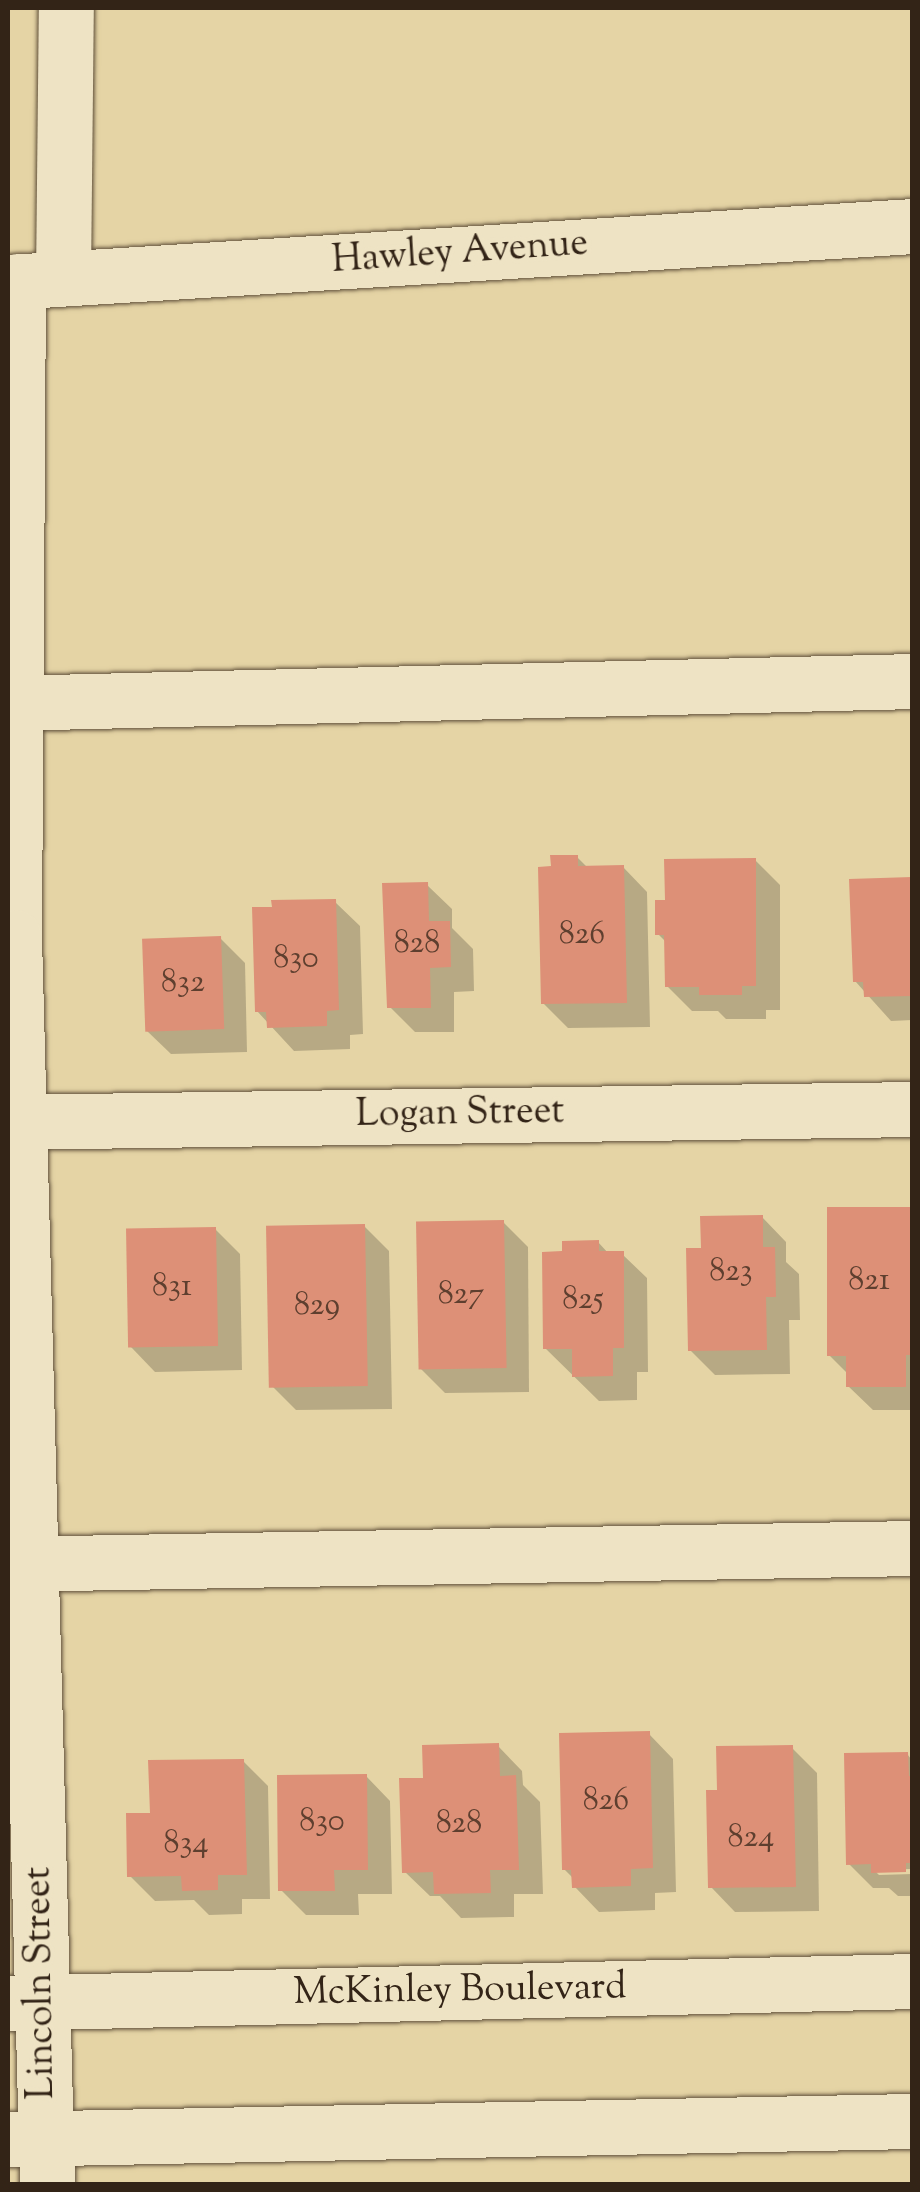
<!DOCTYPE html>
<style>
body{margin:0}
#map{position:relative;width:920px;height:2192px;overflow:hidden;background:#e5d4a5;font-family:"Sorts Mill Goudy",serif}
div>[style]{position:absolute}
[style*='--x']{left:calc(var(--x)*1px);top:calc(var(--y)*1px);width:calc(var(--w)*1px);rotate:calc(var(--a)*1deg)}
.shadow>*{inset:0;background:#0003}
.building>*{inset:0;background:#dd9077;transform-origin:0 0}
.roads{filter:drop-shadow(0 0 2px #60503a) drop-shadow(0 0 2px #60503a)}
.minor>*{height:55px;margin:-27.5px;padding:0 27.5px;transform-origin:27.5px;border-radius:27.5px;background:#eee3c4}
span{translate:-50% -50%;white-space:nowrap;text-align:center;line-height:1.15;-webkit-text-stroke:9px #eee3c4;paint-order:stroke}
.number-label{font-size:32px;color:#5e3f2f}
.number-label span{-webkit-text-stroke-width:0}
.street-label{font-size:38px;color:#332417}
.frame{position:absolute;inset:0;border:10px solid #332417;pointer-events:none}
</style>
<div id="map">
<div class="shadow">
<div style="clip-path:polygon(577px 857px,588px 868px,623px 867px,647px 892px,650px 1027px,568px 1028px,543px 1003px,554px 868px)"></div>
<div style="clip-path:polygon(755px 860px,780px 885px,780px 1010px,766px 1010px,766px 1019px,726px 1019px,718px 1011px,692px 1011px,667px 986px,666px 942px,658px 934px)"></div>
<div style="clip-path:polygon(912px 879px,912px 1020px,891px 1021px,855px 981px,852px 881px)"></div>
<div style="clip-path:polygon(427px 885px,452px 909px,452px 928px,473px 949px,474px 991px,454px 992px,454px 1032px,415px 1032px,390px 1007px)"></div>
<div style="clip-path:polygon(335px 902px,360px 926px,363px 1034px,350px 1035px,350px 1049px,294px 1051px,257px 1011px)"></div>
<div style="clip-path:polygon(220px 938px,245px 963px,247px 1052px,171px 1054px,146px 1030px)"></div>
<div style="clip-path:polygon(910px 1209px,912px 1410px,873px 1410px,848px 1386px,848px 1374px,829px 1355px)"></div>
<div style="clip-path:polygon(762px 1217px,786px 1242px,786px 1262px,799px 1274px,800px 1320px,789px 1320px,790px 1374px,715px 1375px,690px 1350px,704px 1250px)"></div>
<div style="clip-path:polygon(503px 1222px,528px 1247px,529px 1392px,445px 1393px,420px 1368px)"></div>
<div style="clip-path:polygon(364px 1226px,389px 1251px,392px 1409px,296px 1410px,271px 1385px)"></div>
<div style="clip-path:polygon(215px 1229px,240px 1254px,242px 1370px,155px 1372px,131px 1347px)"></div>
<div style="clip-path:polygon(598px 1242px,609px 1254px,622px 1254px,647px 1278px,648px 1372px,637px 1372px,637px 1400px,599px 1401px,545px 1348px,564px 1253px)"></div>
<div style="clip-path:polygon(649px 1734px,673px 1759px,676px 1892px,655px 1893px,655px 1910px,599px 1912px,575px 1887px,574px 1879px,564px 1869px)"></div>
<div style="clip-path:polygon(498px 1746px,522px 1771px,523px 1785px,540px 1802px,543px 1894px,514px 1894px,514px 1917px,461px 1918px,440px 1896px,430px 1896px,405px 1872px,425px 1780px)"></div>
<div style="clip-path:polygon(792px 1748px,817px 1773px,819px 1911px,735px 1912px,711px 1887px,719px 1792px)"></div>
<div style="clip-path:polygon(907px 1754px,912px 1760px,912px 1869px,874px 1870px,879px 1875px,912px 1874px,912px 1896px,898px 1896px,889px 1888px,873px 1888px,849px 1864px)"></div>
<div style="clip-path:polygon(243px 1761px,268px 1786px,270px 1899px,242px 1899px,242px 1914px,209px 1915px,194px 1900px,155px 1901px,130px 1876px,152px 1816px)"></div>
<div style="clip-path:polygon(366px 1776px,390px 1801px,392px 1894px,358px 1894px,359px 1915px,306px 1915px,281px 1890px)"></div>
</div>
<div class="building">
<div style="clip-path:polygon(550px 855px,578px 855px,578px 866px,624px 865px,627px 1003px,541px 1004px,538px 867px,551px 866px)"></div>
<div style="clip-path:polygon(756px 858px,756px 986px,742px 986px,742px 995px,699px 995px,699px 987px,665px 987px,664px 935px,655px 935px,655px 900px,665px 900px,664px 859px)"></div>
<div style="clip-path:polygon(912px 877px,912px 996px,864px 997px,863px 982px,853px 982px,849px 879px)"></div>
<div style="clip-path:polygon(428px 882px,429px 921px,450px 921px,451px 967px,430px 968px,431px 1008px,387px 1008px,382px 883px)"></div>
<div style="clip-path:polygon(336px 899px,339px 1010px,327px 1011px,327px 1026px,267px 1028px,266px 1012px,255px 1012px,252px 907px,272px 907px,271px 900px)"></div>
<div style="left:221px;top:936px;width:93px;height:79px;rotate:88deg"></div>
<div style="clip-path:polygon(827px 1207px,911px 1207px,912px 1355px,906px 1355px,906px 1387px,846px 1387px,846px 1356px,827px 1356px)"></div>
<div style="clip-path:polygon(763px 1215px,763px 1247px,775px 1247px,776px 1297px,766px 1297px,767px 1350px,688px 1351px,686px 1248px,701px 1248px,700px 1216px)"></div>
<div style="left:504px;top:1220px;width:148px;height:88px;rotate:89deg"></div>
<div style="left:365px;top:1224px;width:162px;height:99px;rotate:89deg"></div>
<div style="left:216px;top:1227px;width:119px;height:90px;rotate:89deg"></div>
<div style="clip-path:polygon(599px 1240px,599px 1251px,624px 1251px,624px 1348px,613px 1348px,613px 1376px,572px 1377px,572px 1349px,543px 1349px,542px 1252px,562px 1251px,562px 1241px)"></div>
<div style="clip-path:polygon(650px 1731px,653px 1868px,631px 1869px,631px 1886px,572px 1888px,571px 1870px,562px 1870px,559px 1733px)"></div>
<div style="clip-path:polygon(499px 1743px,500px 1776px,516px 1775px,519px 1870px,490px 1870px,491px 1893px,434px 1894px,433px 1872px,402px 1873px,399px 1778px,423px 1778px,422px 1745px)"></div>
<div style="clip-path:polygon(793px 1745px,796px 1887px,708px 1888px,706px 1790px,717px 1790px,716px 1746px)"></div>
<div style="clip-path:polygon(908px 1752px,909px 1776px,912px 1776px,912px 1863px,906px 1863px,906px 1872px,871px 1873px,871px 1864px,846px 1865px,844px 1753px)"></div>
<div style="clip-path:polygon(244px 1759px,247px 1875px,218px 1875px,218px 1890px,182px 1891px,181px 1876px,127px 1877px,126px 1813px,150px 1813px,148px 1760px)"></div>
<div style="clip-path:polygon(367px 1774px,368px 1870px,334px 1870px,335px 1891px,278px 1891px,277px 1775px)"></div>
</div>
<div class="roads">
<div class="minor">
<div style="--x:63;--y:278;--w:270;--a:-89.4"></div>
<div style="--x:18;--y:281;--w:656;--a:90.35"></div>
<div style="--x:14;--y:937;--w:1247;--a:88.48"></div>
<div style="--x:8;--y:282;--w:906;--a:-3.54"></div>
<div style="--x:8;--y:703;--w:904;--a:-1.39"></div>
<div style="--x:8;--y:1122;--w:904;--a:-0.82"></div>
<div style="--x:8;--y:1564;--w:904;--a:-1.01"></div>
<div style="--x:8;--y:2003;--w:904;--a:-1.39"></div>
<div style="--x:8;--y:2139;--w:904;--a:-1.14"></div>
</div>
</div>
<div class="number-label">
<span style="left:582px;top:935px">826</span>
<span style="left:417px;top:944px">828</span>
<span style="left:296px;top:959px">830</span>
<span style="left:183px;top:983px">832</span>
<span style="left:731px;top:1272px">823</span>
<span style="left:869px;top:1281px">821</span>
<span style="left:172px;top:1287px">831</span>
<span style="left:461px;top:1295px">827</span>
<span style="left:583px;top:1300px">825</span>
<span style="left:317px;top:1306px">829</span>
<span style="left:606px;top:1801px">826</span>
<span style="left:322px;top:1822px">830</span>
<span style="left:459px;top:1824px">828</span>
<span style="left:751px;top:1838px">824</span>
<span style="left:186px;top:1844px">834</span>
</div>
<div class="street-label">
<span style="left:460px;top:254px;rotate:-4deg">Hawley Avenue</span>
<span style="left:460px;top:1115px;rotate:-1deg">Logan Street</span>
<span style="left:42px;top:1983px;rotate:-91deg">Lincoln Street</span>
<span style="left:460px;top:1992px;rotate:-1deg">McKinley Boulevard</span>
</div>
<div class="frame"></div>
</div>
